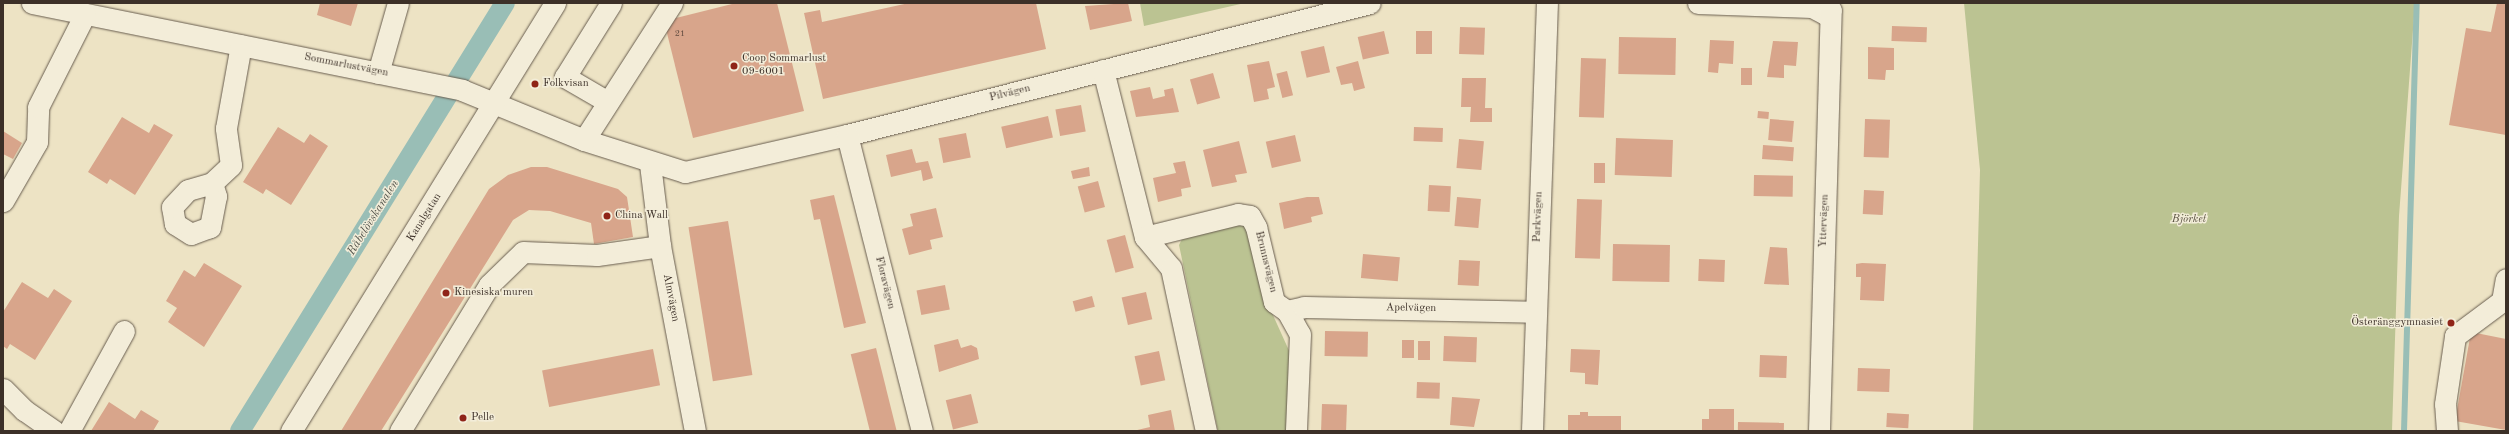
<!DOCTYPE html>
<meta charset="utf-8">
<style>
body{margin:0}
#map{position:relative;width:2509px;height:434px;overflow:hidden;background:#ede3c4;font-family:"Old Standard TT",serif}
div>[style]{position:absolute}
[style*='--x']{left:calc(var(--x)*1px);top:calc(var(--y)*1px);width:calc(var(--w)*1px);rotate:calc(var(--a)*1deg)}
.green>*{inset:0;background:#bbc392}
.stream>*{height:6px;margin:-3px;padding:0 3px;transform-origin:3px;border-radius:3px;background:#99beb6}
.canal>*{height:20px;margin:-10px;padding:0 10px;transform-origin:10px;border-radius:10px;background:#99beb6}
.building>*{inset:0;background:#d8a58b;transform-origin:0 0}
.roads{filter:drop-shadow(0 0 1px #685d4f) drop-shadow(0 0 1px #685d4f)}
.minor>*{height:21px;margin:-10.5px;padding:0 10.5px;transform-origin:10.5px;border-radius:10.5px;background:#f3edd9}
.dots>*{width:11px;height:11px;translate:-50% -50%;box-sizing:border-box;border:2px solid #f3edd9;border-radius:50%}
span{translate:-50% -50%;white-space:nowrap;text-align:center;line-height:1.15;-webkit-text-stroke:3px #f3edd9;paint-order:stroke}
.number-label{font-size:9px;color:#634d41}
.number-label span{-webkit-text-stroke-width:0}
.poi-label{font-size:11px;color:#3c3028}
.left{translate:0 -50%;text-align:left}
.right{translate:-100% -50%;text-align:right}
.street-label{font-size:11px;color:#3c3028}
.park-label{font-size:11px;color:#554d3d;font-style:italic}
.water-label{font-size:12px;color:#53544c;font-style:italic}
.frame{position:absolute;inset:0;border:4px solid #3c3028;pointer-events:none}
</style>
<div id="map">
<div class="green">
<div style="clip-path:polygon(1140px 3px,1245px 3px,1144px 26px)"></div>
<div style="clip-path:polygon(1964px 3px,2415px 3px,2399px 216px,2392px 431px,1973px 431px,1980px 170px)"></div>
<div style="clip-path:polygon(1237px 224px,1248px 227px,1268px 304px,1291px 355px,1288px 431px,1218px 431px,1179px 245px,1183px 237px)"></div>
</div>
<div class="stream">
<div style="--x:2404;--y:431;--w:428;--a:-88.3"></div>
</div>
<div class="canal">
<div style="--x:240;--y:431;--w:503;--a:-58.24"></div>
</div>
<div class="building">
<div style="clip-path:polygon(320px 3px,358px 3px,351px 26px,317px 15px)"></div>
<div style="clip-path:polygon(736px 3px,777px 3px,804px 111px,693px 138px,664px 21px)"></div>
<div style="clip-path:polygon(909px 3px,1036px 3px,1046px 49px,823px 99px,804px 13px,820px 10px,822px 22px)"></div>
<div style="clip-path:polygon(1128px 3px,1132px 21px,1090px 30px,1085px 6px)"></div>
<div style="clip-path:polygon(2497px 3px,2506px 3px,2506px 135px,2449px 125px,2466px 28px,2491px 32px)"></div>
<div style="left:1892px;top:26px;width:35px;height:15px;rotate:2deg"></div>
<div style="left:1460px;top:27px;width:25px;height:27px;rotate:2deg"></div>
<div style="left:1384px;top:31px;width:23px;height:27px;rotate:77deg"></div>
<div style="left:1416px;top:31px;width:16px;height:23px"></div>
<div style="left:1619px;top:37px;width:57px;height:37px;rotate:1deg"></div>
<div style="clip-path:polygon(1710px 40px,1734px 41px,1733px 64px,1719px 63px,1718px 73px,1708px 72px)"></div>
<div style="clip-path:polygon(1773px 41px,1798px 42px,1796px 66px,1784px 65px,1784px 78px,1767px 77px)"></div>
<div style="left:1324px;top:46px;width:27px;height:24px;rotate:77deg"></div>
<div style="clip-path:polygon(1868px 47px,1894px 48px,1894px 70px,1886px 70px,1885px 80px,1868px 79px)"></div>
<div style="left:1581px;top:58px;width:25px;height:59px;rotate:2deg"></div>
<div style="clip-path:polygon(1269px 61px,1275px 87px,1267px 89px,1269px 99px,1254px 102px,1247px 65px)"></div>
<div style="clip-path:polygon(1358px 61px,1365px 88px,1354px 91px,1352px 83px,1341px 85px,1336px 67px)"></div>
<div style="left:1741px;top:68px;width:11px;height:17px"></div>
<div style="left:1287px;top:71px;width:25px;height:11px;rotate:76deg"></div>
<div style="left:1213px;top:73px;width:26px;height:24px;rotate:74deg"></div>
<div style="clip-path:polygon(1462px 78px,1486px 78px,1485px 108px,1492px 108px,1492px 122px,1470px 122px,1471px 107px,1461px 107px)"></div>
<div style="clip-path:polygon(1150px 87px,1153px 99px,1165px 96px,1164px 90px,1173px 88px,1179px 112px,1136px 117px,1130px 91px)"></div>
<div style="left:1081px;top:105px;width:27px;height:26px;rotate:80deg"></div>
<div style="left:1758px;top:111px;width:11px;height:7px;rotate:5deg"></div>
<div style="left:1048px;top:116px;width:22px;height:48px;rotate:77deg"></div>
<div style="clip-path:polygon(122px 117px,149px 133px,154px 124px,173px 135px,135px 195px,110px 179px,107px 184px,88px 172px)"></div>
<div style="left:1770px;top:119px;width:24px;height:21px;rotate:5deg"></div>
<div style="left:1865px;top:119px;width:25px;height:38px;rotate:2deg"></div>
<div style="clip-path:polygon(278px 127px,304px 143px,310px 134px,328px 146px,291px 205px,266px 189px,263px 194px,243px 182px)"></div>
<div style="left:1414px;top:127px;width:29px;height:14px;rotate:2deg"></div>
<div style="clip-path:polygon(3px 131px,22px 143px,13px 159px,3px 154px)"></div>
<div style="left:966px;top:133px;width:25px;height:28px;rotate:79deg"></div>
<div style="left:1295px;top:135px;width:27px;height:30px;rotate:77deg"></div>
<div style="left:1616px;top:138px;width:57px;height:37px;rotate:2deg"></div>
<div style="left:1459px;top:139px;width:25px;height:29px;rotate:5deg"></div>
<div style="clip-path:polygon(1239px 141px,1247px 173px,1235px 175px,1237px 182px,1212px 187px,1203px 150px)"></div>
<div style="left:1763px;top:145px;width:31px;height:14px;rotate:4deg"></div>
<div style="clip-path:polygon(912px 149px,916px 163px,928px 161px,933px 178px,923px 181px,921px 170px,891px 177px,886px 155px)"></div>
<div style="clip-path:polygon(1185px 161px,1191px 187px,1181px 189px,1182px 196px,1158px 202px,1153px 178px,1176px 173px,1173px 163px)"></div>
<div style="left:1594px;top:163px;width:11px;height:20px"></div>
<div style="clip-path:polygon(531px 167px,547px 167px,618px 189px,627px 197px,633px 237px,594px 244px,591px 223px,550px 211px,529px 210px,513px 220px,381px 431px,341px 431px,489px 189px,508px 175px)"></div>
<div style="clip-path:polygon(1089px 167px,1090px 176px,1073px 179px,1071px 171px)"></div>
<div style="left:1754px;top:175px;width:39px;height:21px;rotate:1deg"></div>
<div style="left:1098px;top:181px;width:27px;height:21px;rotate:75deg"></div>
<div style="left:1429px;top:185px;width:22px;height:26px;rotate:3deg"></div>
<div style="left:1864px;top:190px;width:20px;height:24px;rotate:3deg"></div>
<div style="clip-path:polygon(834px 195px,866px 323px,844px 328px,820px 219px,814px 220px,810px 200px)"></div>
<div style="clip-path:polygon(1307px 197px,1319px 197px,1323px 214px,1311px 217px,1312px 222px,1284px 229px,1279px 203px)"></div>
<div style="left:1457px;top:197px;width:24px;height:29px;rotate:5deg"></div>
<div style="left:1577px;top:199px;width:25px;height:59px;rotate:2deg"></div>
<div style="clip-path:polygon(936px 208px,943px 237px,930px 240px,932px 249px,909px 255px,902px 229px,913px 226px,910px 214px)"></div>
<div style="left:728px;top:221px;width:156px;height:40px;rotate:81deg"></div>
<div style="left:1125px;top:235px;width:34px;height:19px;rotate:75deg"></div>
<div style="left:1613px;top:244px;width:57px;height:37px;rotate:1deg"></div>
<div style="clip-path:polygon(1770px 247px,1787px 248px,1789px 285px,1764px 284px)"></div>
<div style="left:1363px;top:254px;width:37px;height:24px;rotate:5deg"></div>
<div style="left:1699px;top:259px;width:26px;height:22px;rotate:2deg"></div>
<div style="left:1459px;top:260px;width:21px;height:25px;rotate:3deg"></div>
<div style="clip-path:polygon(204px 263px,242px 286px,204px 347px,168px 322px,177px 308px,166px 301px,184px 270px,195px 277px)"></div>
<div style="clip-path:polygon(1862px 263px,1886px 264px,1884px 301px,1860px 300px,1861px 277px,1856px 277px,1856px 264px)"></div>
<div style="clip-path:polygon(22px 282px,48px 298px,54px 289px,72px 301px,35px 360px,10px 344px,7px 349px,3px 346px,3px 312px)"></div>
<div style="left:945px;top:285px;width:25px;height:29px;rotate:79deg"></div>
<div style="left:1146px;top:292px;width:28px;height:25px;rotate:77deg"></div>
<div style="left:1092px;top:296px;width:11px;height:20px;rotate:75deg"></div>
<div style="left:1325px;top:331px;width:43px;height:25px;rotate:1deg"></div>
<div style="clip-path:polygon(2471px 332px,2506px 339px,2506px 430px,2455px 421px)"></div>
<div style="left:1444px;top:336px;width:33px;height:25px;rotate:2deg"></div>
<div style="clip-path:polygon(958px 339px,961px 348px,971px 345px,977px 348px,979px 359px,939px 372px,934px 345px)"></div>
<div style="left:1402px;top:340px;width:12px;height:18px"></div>
<div style="left:1418px;top:341px;width:12px;height:19px"></div>
<div style="left:876px;top:348px;width:85px;height:26px;rotate:76deg"></div>
<div style="left:653px;top:349px;width:37px;height:113px;rotate:79deg"></div>
<div style="clip-path:polygon(1571px 349px,1600px 350px,1598px 385px,1585px 384px,1585px 373px,1570px 372px)"></div>
<div style="left:1159px;top:351px;width:30px;height:25px;rotate:78deg"></div>
<div style="left:1760px;top:355px;width:27px;height:22px;rotate:2deg"></div>
<div style="left:1858px;top:368px;width:32px;height:23px;rotate:2deg"></div>
<div style="left:1417px;top:382px;width:23px;height:16px;rotate:2deg"></div>
<div style="left:971px;top:394px;width:30px;height:26px;rotate:76deg"></div>
<div style="clip-path:polygon(1452px 397px,1480px 399px,1474px 427px,1450px 425px)"></div>
<div style="clip-path:polygon(109px 402px,135px 419px,141px 410px,159px 421px,153px 431px,91px 431px)"></div>
<div style="left:1322px;top:404px;width:25px;height:27px;rotate:2deg"></div>
<div style="clip-path:polygon(1709px 409px,1734px 409px,1734px 431px,1702px 431px,1702px 419px,1709px 419px)"></div>
<div style="clip-path:polygon(1171px 410px,1175px 431px,1133px 431px,1150px 427px,1148px 415px)"></div>
<div style="clip-path:polygon(1580px 412px,1588px 412px,1588px 416px,1621px 416px,1621px 431px,1568px 431px,1568px 415px,1580px 415px)"></div>
<div style="left:1887px;top:413px;width:22px;height:14px;rotate:3deg"></div>
<div style="left:1738px;top:422px;width:46px;height:9px;rotate:1deg"></div>
</div>
<div class="roads">
<div class="minor">
<div style="--x:32;--y:3;--w:439;--a:11.4"></div>
<div style="--x:462;--y:90;--w:132;--a:22.3"></div>
<div style="--x:584;--y:140;--w:106;--a:17.6"></div>
<div style="--x:685;--y:172;--w:166;--a:-12.9"></div>
<div style="--x:847;--y:135;--w:539;--a:-14.17"></div>
<div style="--x:1698;--y:3;--w:114;--a:2"></div>
<div style="--x:1812;--y:7;--w:15;--a:28"></div>
<div style="--x:1825;--y:14;--w:7;--a:-34"></div>
<div style="--x:1103;--y:70;--w:172;--a:75.9"></div>
<div style="--x:1145;--y:237;--w:40;--a:50"></div>
<div style="--x:1171;--y:268;--w:167;--a:77.9"></div>
<div style="--x:378;--y:73;--w:73;--a:-74.1"></div>
<div style="--x:608;--y:102;--w:50;--a:-149.8"></div>
<div style="--x:565;--y:77;--w:87;--a:-58.1"></div>
<div style="--x:847;--y:135;--w:305;--a:75.8"></div>
<div style="--x:584;--y:140;--w:163;--a:-57.3"></div>
<div style="--x:650;--y:164;--w:83;--a:83"></div>
<div style="--x:660;--y:246;--w:188;--a:79.3"></div>
<div style="--x:212;--y:183;--w:14;--a:73"></div>
<div style="--x:216;--y:196;--w:32;--a:101"></div>
<div style="--x:210;--y:227;--w:20;--a:160"></div>
<div style="--x:191;--y:234;--w:19;--a:-148"></div>
<div style="--x:175;--y:224;--w:17;--a:-100"></div>
<div style="--x:172;--y:207;--w:23;--a:-47"></div>
<div style="--x:188;--y:190;--w:25;--a:-16"></div>
<div style="--x:212;--y:183;--w:26;--a:-43"></div>
<div style="--x:231;--y:165;--w:37;--a:-98"></div>
<div style="--x:226;--y:128;--w:84;--a:-79.8"></div>
<div style="--x:3;--y:201;--w:68;--a:-60"></div>
<div style="--x:37;--y:142;--w:35;--a:-88"></div>
<div style="--x:38;--y:107;--w:104;--a:-63.2"></div>
<div style="--x:1145;--y:237;--w:96;--a:-13.9"></div>
<div style="--x:1238;--y:214;--w:12;--a:9"></div>
<div style="--x:1250;--y:216;--w:13;--a:61"></div>
<div style="--x:1256;--y:227;--w:77;--a:76.5"></div>
<div style="--x:1274;--y:302;--w:16;--a:35"></div>
<div style="--x:1287;--y:311;--w:26;--a:61"></div>
<div style="--x:1300;--y:334;--w:97;--a:92.4"></div>
<div style="--x:1287;--y:311;--w:17;--a:-13"></div>
<div style="--x:1304;--y:307;--w:231;--a:1.2"></div>
<div style="--x:3;--y:389;--w:30;--a:45"></div>
<div style="--x:24;--y:410;--w:37;--a:35"></div>
<div style="--x:69;--y:431;--w:114;--a:-61.2"></div>
<div style="--x:291;--y:431;--w:503;--a:-58.33"></div>
<div style="--x:400;--y:431;--w:171;--a:-58.6"></div>
<div style="--x:489;--y:285;--w:47;--a:-44.1"></div>
<div style="--x:523;--y:252;--w:74;--a:2.3"></div>
<div style="--x:597;--y:255;--w:64;--a:-8.1"></div>
<div style="--x:1532;--y:431;--w:428;--a:-88"></div>
<div style="--x:1819;--y:431;--w:421;--a:-88.4"></div>
<div style="--x:2447;--y:431;--w:27;--a:-94"></div>
<div style="--x:2445;--y:404;--w:69;--a:-81.6"></div>
<div style="--x:2455;--y:336;--w:59;--a:-36.7"></div>
<div style="--x:2502;--y:301;--w:22;--a:-80"></div>
</div>
</div>
<div class="dots">
<div style="left:734px;top:66px;background:#8f2418"></div>
<div style="left:535px;top:84px;background:#8f2418"></div>
<div style="left:607px;top:216px;background:#8f2418"></div>
<div style="left:446px;top:293px;background:#8f2418"></div>
<div style="left:2451px;top:323px;background:#8f2418"></div>
<div style="left:463px;top:418px;background:#8f2418"></div>
</div>
<div class="number-label">
<span style="left:680px;top:34px">21</span>
</div>
<div class="poi-label">
<span class="left" style="left:742px;top:66px">Coop Sommarlust<br>09-6001</span>
<span class="left" style="left:543px;top:84px">Folkvisan</span>
<span class="left" style="left:615px;top:216px">China Wall</span>
<span class="left" style="left:454px;top:293px">Kinesiska muren</span>
<span class="right" style="left:2443px;top:323px">Österänggymnasiet</span>
<span class="left" style="left:471px;top:418px">Pelle</span>
</div>
<div class="street-label">
<span style="left:346px;top:66px;rotate:11deg">Sommarlustvägen</span>
<span style="left:1010px;top:94px;rotate:-14deg">Pilvägen</span>
<span style="left:1539px;top:217px;rotate:-88deg">Parkvägen</span>
<span style="left:425px;top:218px;rotate:-58deg">Kanalgatan</span>
<span style="left:1825px;top:221px;rotate:-88deg">Yttervägen</span>
<span style="left:1265px;top:262px;rotate:76deg">Brunnsvägen</span>
<span style="left:884px;top:283px;rotate:76deg">Floravägen</span>
<span style="left:670px;top:298px;rotate:79deg">Almvägen</span>
<span style="left:1411px;top:309px;rotate:1deg">Apelvägen</span>
</div>
<div class="park-label">
<span style="left:2189px;top:220px">Björket</span>
</div>
<div class="water-label">
<span style="left:374px;top:218px;rotate:-58deg">Råbelövskanalen</span>
</div>
<div class="frame"></div>
</div>
